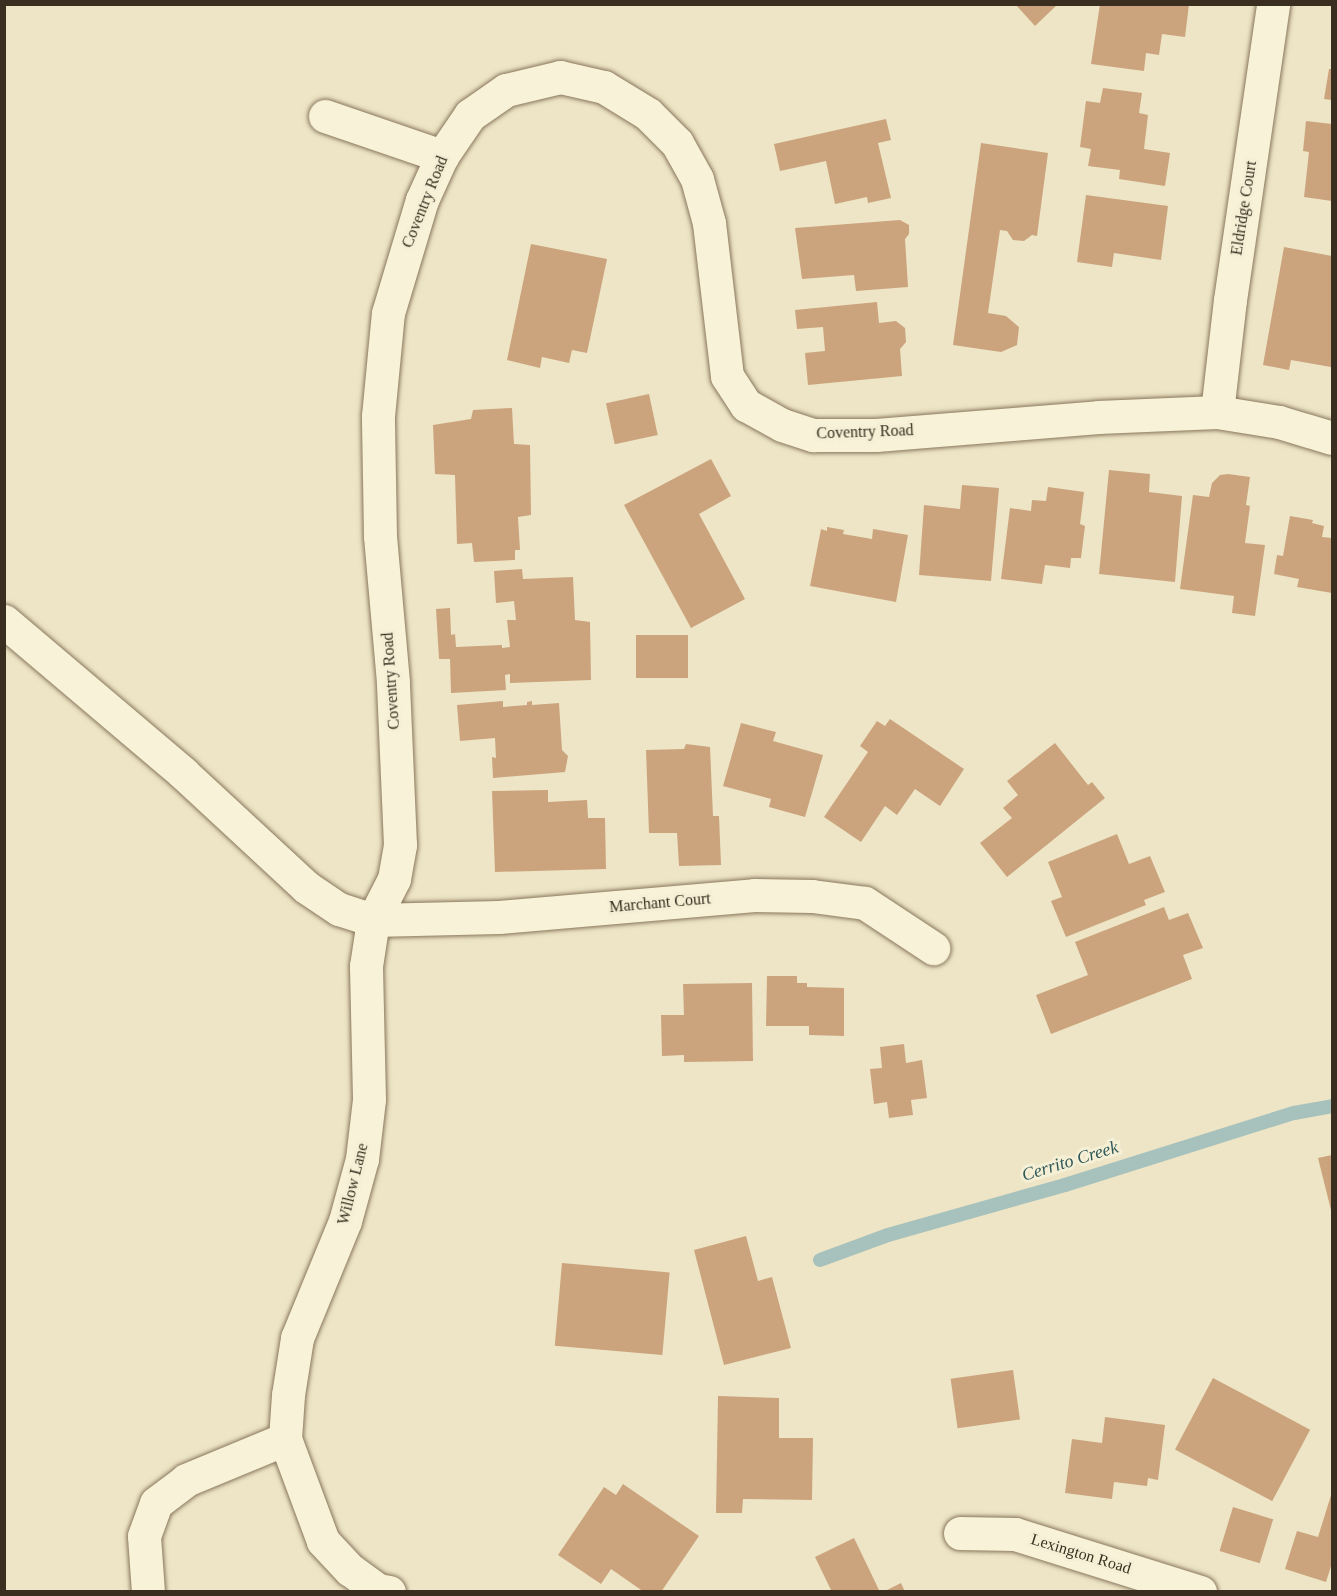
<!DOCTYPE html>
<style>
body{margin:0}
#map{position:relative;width:1337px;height:1596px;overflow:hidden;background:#ede5c6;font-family:Georgia,serif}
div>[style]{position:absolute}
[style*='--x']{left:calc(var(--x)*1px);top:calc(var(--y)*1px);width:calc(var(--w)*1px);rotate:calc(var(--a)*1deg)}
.stream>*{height:14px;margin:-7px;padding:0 7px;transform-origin:7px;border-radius:7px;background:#a7c1bc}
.building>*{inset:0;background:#cba47d;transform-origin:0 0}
.roads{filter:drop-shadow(0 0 2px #89775c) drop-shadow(0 0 2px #89775c)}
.street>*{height:33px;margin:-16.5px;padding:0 16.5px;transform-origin:16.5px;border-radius:16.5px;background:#f8f2d9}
span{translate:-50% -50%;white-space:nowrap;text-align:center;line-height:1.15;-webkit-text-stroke:6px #f5efd5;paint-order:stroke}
.street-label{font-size:16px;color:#392e1f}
.water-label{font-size:18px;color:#2f5858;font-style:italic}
.frame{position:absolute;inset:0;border:6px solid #392e1f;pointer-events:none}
</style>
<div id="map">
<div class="stream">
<div style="--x:820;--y:1260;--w:72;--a:-20.2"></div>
<div style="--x:888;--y:1235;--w:184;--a:-15.8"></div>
<div style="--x:1065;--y:1185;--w:240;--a:-17.5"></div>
<div style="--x:1294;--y:1113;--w:39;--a:-10"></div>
</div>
<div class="building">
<div style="clip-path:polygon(1015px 4px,1058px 4px,1035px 26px)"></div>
<div style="clip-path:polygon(1100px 4px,1189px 4px,1185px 37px,1162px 34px,1159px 55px,1146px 53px,1144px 71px,1091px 64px)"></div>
<div style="clip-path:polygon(1329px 69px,1332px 69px,1332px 100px,1324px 99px)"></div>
<div style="clip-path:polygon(1103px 88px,1142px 93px,1139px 113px,1148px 115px,1144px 149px,1170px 153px,1165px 186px,1119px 179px,1120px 170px,1088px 166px,1091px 149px,1080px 147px,1086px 101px,1100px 103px)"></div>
<div style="clip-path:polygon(886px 119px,891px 140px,878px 143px,891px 198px,868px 203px,867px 197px,835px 204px,826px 161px,780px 171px,774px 144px)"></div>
<div style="clip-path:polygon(1306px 121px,1332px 124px,1332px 201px,1304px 197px,1309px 152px,1303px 151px)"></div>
<div style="clip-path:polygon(981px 143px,1048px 153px,1037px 236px,1032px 235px,1024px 241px,1013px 240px,1007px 231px,1000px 230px,988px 313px,1006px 316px,1019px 327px,1017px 345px,1001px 352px,953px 345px)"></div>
<div style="clip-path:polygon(1086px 195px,1168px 206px,1161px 260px,1114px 253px,1112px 267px,1077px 262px)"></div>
<div style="clip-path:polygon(900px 220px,909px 225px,909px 234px,905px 239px,908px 287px,856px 291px,854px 275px,802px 279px,795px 228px)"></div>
<div style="clip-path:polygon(531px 244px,607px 259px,587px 353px,572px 350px,569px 363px,542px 357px,540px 368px,507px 360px)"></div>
<div style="clip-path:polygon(1284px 247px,1332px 256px,1331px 367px,1291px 360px,1289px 370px,1263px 365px)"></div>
<div style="clip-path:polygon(877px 302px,879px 323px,896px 321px,905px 328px,906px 342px,900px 349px,902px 376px,808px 385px,805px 353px,825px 351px,823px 327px,797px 329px,795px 310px)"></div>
<div style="left:649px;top:394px;width:42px;height:44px;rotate:78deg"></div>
<div style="clip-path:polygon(512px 408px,514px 444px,530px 445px,531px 515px,518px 517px,520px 550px,515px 550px,515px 560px,474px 562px,472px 543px,457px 544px,455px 475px,435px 474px,433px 425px,471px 419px,473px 410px)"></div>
<div style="clip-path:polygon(711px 459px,731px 496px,699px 514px,745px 599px,691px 628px,624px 505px)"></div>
<div style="clip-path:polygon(1109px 470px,1150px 474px,1149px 492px,1182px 496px,1175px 582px,1099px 574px)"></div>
<div style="clip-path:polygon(1228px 474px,1250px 477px,1246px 505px,1250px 506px,1245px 543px,1265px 545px,1255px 616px,1232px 613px,1234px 596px,1180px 589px,1193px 495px,1209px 497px,1212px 483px,1220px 475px)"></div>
<div style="clip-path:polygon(962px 485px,999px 488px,991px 581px,919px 575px,924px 505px,960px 509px)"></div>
<div style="clip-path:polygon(1048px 487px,1084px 492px,1080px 524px,1085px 526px,1081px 558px,1071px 558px,1070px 568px,1045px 565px,1042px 584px,1001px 579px,1010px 508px,1031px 511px,1032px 500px,1046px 501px)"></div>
<div style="clip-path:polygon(1290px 516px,1313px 520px,1312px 523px,1324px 526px,1322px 537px,1332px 538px,1332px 593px,1297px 587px,1299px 579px,1274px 574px,1277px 555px,1283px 556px)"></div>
<div style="clip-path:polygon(827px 527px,844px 530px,843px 534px,872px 539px,873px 529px,908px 535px,896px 602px,810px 586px,821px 529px,827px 531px)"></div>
<div style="clip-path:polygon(522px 569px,523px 579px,573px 577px,575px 620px,590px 622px,591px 680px,510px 683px,510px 674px,505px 675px,506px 690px,451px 693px,450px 659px,439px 659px,436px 609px,450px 608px,451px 635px,455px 634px,456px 647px,502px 645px,502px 648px,510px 647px,507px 620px,516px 620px,514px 601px,496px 603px,494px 571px)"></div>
<div style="left:636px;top:635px;width:52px;height:43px"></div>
<div style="clip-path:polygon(503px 701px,503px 707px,527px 705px,527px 702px,532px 701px,532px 705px,559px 703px,562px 750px,568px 756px,565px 772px,493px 778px,492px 757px,496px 758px,495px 738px,460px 741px,457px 705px)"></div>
<div style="clip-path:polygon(890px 719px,964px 769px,940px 806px,915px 789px,897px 815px,885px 806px,861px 842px,824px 817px,868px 752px,860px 746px,877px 721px,885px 726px)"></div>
<div style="clip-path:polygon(741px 723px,776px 732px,773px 741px,823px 755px,805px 817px,769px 807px,771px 799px,723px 786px)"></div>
<div style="clip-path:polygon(1055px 743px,1088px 785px,1092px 782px,1105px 798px,1007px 877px,980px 843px,1012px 818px,1003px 808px,1018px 795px,1007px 781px)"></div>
<div style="clip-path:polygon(686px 744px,710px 747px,713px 816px,719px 816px,721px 865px,679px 866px,677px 833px,649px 833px,646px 750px,684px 749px)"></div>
<div style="clip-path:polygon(548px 790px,548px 802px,587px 800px,588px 818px,605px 818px,606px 869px,495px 872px,492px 791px)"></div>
<div style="clip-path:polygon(1117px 834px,1129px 864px,1150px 856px,1165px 892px,1144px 900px,1146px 905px,1066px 937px,1051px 901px,1062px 897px,1048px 862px)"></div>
<div style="clip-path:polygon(1164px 907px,1169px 920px,1188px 913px,1203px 948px,1183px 955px,1192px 979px,1051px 1034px,1036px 995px,1088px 975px,1075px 942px)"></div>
<div style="clip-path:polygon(767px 976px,797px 976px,797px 983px,807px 983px,807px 987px,844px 988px,844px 1036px,809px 1035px,809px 1026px,766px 1026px)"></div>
<div style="clip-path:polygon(752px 983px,753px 1061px,684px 1062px,684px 1055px,662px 1056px,661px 1015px,684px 1015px,683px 984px)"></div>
<div style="clip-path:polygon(904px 1044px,906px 1063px,922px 1060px,927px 1098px,911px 1100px,913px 1115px,889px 1118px,887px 1102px,874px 1104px,870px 1069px,882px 1068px,880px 1047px)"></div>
<div style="clip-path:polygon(1332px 1155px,1332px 1214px,1318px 1158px)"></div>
<div style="clip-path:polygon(746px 1236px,758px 1281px,772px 1277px,791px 1348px,724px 1365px,694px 1250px)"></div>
<div style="left:562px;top:1263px;width:108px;height:83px;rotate:5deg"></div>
<div style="left:1013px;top:1370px;width:50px;height:63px;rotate:82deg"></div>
<div style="left:1213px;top:1378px;width:110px;height:81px;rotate:28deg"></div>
<div style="clip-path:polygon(718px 1396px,779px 1398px,779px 1438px,813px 1438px,812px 1500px,743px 1499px,742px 1513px,716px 1513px)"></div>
<div style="clip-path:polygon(1105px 1417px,1165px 1425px,1158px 1480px,1148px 1478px,1147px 1486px,1114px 1482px,1112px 1499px,1065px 1493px,1072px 1439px,1102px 1443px)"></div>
<div style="clip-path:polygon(623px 1484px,699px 1536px,661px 1592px,644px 1592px,611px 1569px,601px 1584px,558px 1555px,604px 1487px,616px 1495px)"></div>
<div style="clip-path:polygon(1332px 1492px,1332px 1563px,1326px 1582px,1285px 1569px,1297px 1531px,1318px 1537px)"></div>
<div style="left:1233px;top:1507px;width:42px;height:46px;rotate:17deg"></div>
<div style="clip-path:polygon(854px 1538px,880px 1592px,832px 1592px,815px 1557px)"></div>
<div style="clip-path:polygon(901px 1583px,905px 1592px,883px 1592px)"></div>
</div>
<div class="roads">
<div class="street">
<div style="--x:325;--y:116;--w:124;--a:18.9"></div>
<div style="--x:1217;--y:412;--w:113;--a:-83.4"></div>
<div style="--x:1230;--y:300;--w:299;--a:-81.7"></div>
<div style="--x:4;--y:621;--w:235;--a:40.3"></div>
<div style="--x:183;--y:773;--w:168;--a:42.8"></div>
<div style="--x:306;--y:887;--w:40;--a:34"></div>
<div style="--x:339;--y:909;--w:36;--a:18"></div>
<div style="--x:373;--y:920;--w:126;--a:-1.4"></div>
<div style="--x:499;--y:917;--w:256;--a:-4.9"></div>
<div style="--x:754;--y:895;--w:58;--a:1"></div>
<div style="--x:812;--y:896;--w:53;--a:7.5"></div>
<div style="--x:865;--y:903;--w:82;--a:33.5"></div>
<div style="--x:960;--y:1533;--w:55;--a:1"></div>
<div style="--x:1015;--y:1534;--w:194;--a:17.4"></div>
<div style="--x:148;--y:1592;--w:56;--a:-94.1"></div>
<div style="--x:144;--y:1536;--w:35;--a:-70"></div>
<div style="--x:156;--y:1503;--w:38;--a:-37"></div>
<div style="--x:186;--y:1480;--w:107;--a:-22.5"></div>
<div style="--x:389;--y:1592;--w:11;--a:-170"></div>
<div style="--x:378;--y:1590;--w:34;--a:-144"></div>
<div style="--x:350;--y:1570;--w:40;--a:-133"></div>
<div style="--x:323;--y:1541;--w:109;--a:-110.4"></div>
<div style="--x:285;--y:1439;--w:44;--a:-86.1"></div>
<div style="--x:288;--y:1395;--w:58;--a:-81"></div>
<div style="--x:297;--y:1338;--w:126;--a:-67.7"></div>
<div style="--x:345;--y:1221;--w:64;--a:-74.7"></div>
<div style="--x:362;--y:1159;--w:60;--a:-83.3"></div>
<div style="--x:369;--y:1099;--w:133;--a:-91.3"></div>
<div style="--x:366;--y:966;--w:47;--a:-81.3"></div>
<div style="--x:373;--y:920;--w:46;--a:-62.9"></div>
<div style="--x:394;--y:879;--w:35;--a:-80"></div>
<div style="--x:400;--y:845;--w:163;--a:-92.5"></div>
<div style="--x:393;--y:682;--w:147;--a:-95.1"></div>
<div style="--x:380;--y:536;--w:120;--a:-91"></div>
<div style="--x:378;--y:416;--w:103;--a:-84.5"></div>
<div style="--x:388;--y:313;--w:118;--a:-73.3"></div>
<div style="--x:422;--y:200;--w:48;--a:-65.6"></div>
<div style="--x:442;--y:156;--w:50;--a:-55.7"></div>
<div style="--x:470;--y:115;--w:44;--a:-34.8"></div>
<div style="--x:506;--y:90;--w:56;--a:-13.5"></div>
<div style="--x:560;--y:77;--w:45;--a:12.8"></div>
<div style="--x:604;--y:87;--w:52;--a:31.5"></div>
<div style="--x:648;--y:114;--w:41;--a:45"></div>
<div style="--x:677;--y:143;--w:41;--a:60.9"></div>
<div style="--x:697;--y:179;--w:46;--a:74.7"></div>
<div style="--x:709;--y:223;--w:154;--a:83.3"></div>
<div style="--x:727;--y:376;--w:35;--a:57"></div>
<div style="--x:746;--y:405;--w:41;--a:29.1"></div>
<div style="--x:782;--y:425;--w:33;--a:18"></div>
<div style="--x:813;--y:435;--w:63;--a:0"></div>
<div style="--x:876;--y:435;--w:223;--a:-4.6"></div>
<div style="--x:1098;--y:417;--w:119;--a:-2.4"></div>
<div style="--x:1217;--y:412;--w:63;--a:9.2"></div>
<div style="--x:1279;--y:422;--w:55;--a:16.8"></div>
</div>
</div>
<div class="street-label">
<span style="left:425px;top:202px;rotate:-68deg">Coventry Road</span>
<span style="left:1244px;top:208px;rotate:-81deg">Eldridge Court</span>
<span style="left:865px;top:432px;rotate:-2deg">Coventry Road</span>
<span style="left:391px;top:681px;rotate:-94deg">Coventry Road</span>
<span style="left:660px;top:903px;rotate:-5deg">Marchant Court</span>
<span style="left:353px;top:1184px;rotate:-76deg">Willow Lane</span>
<span style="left:1081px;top:1554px;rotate:17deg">Lexington Road</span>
</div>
<div class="water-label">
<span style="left:1070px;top:1161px;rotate:-17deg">Cerrito Creek</span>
</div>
<div class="frame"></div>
</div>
